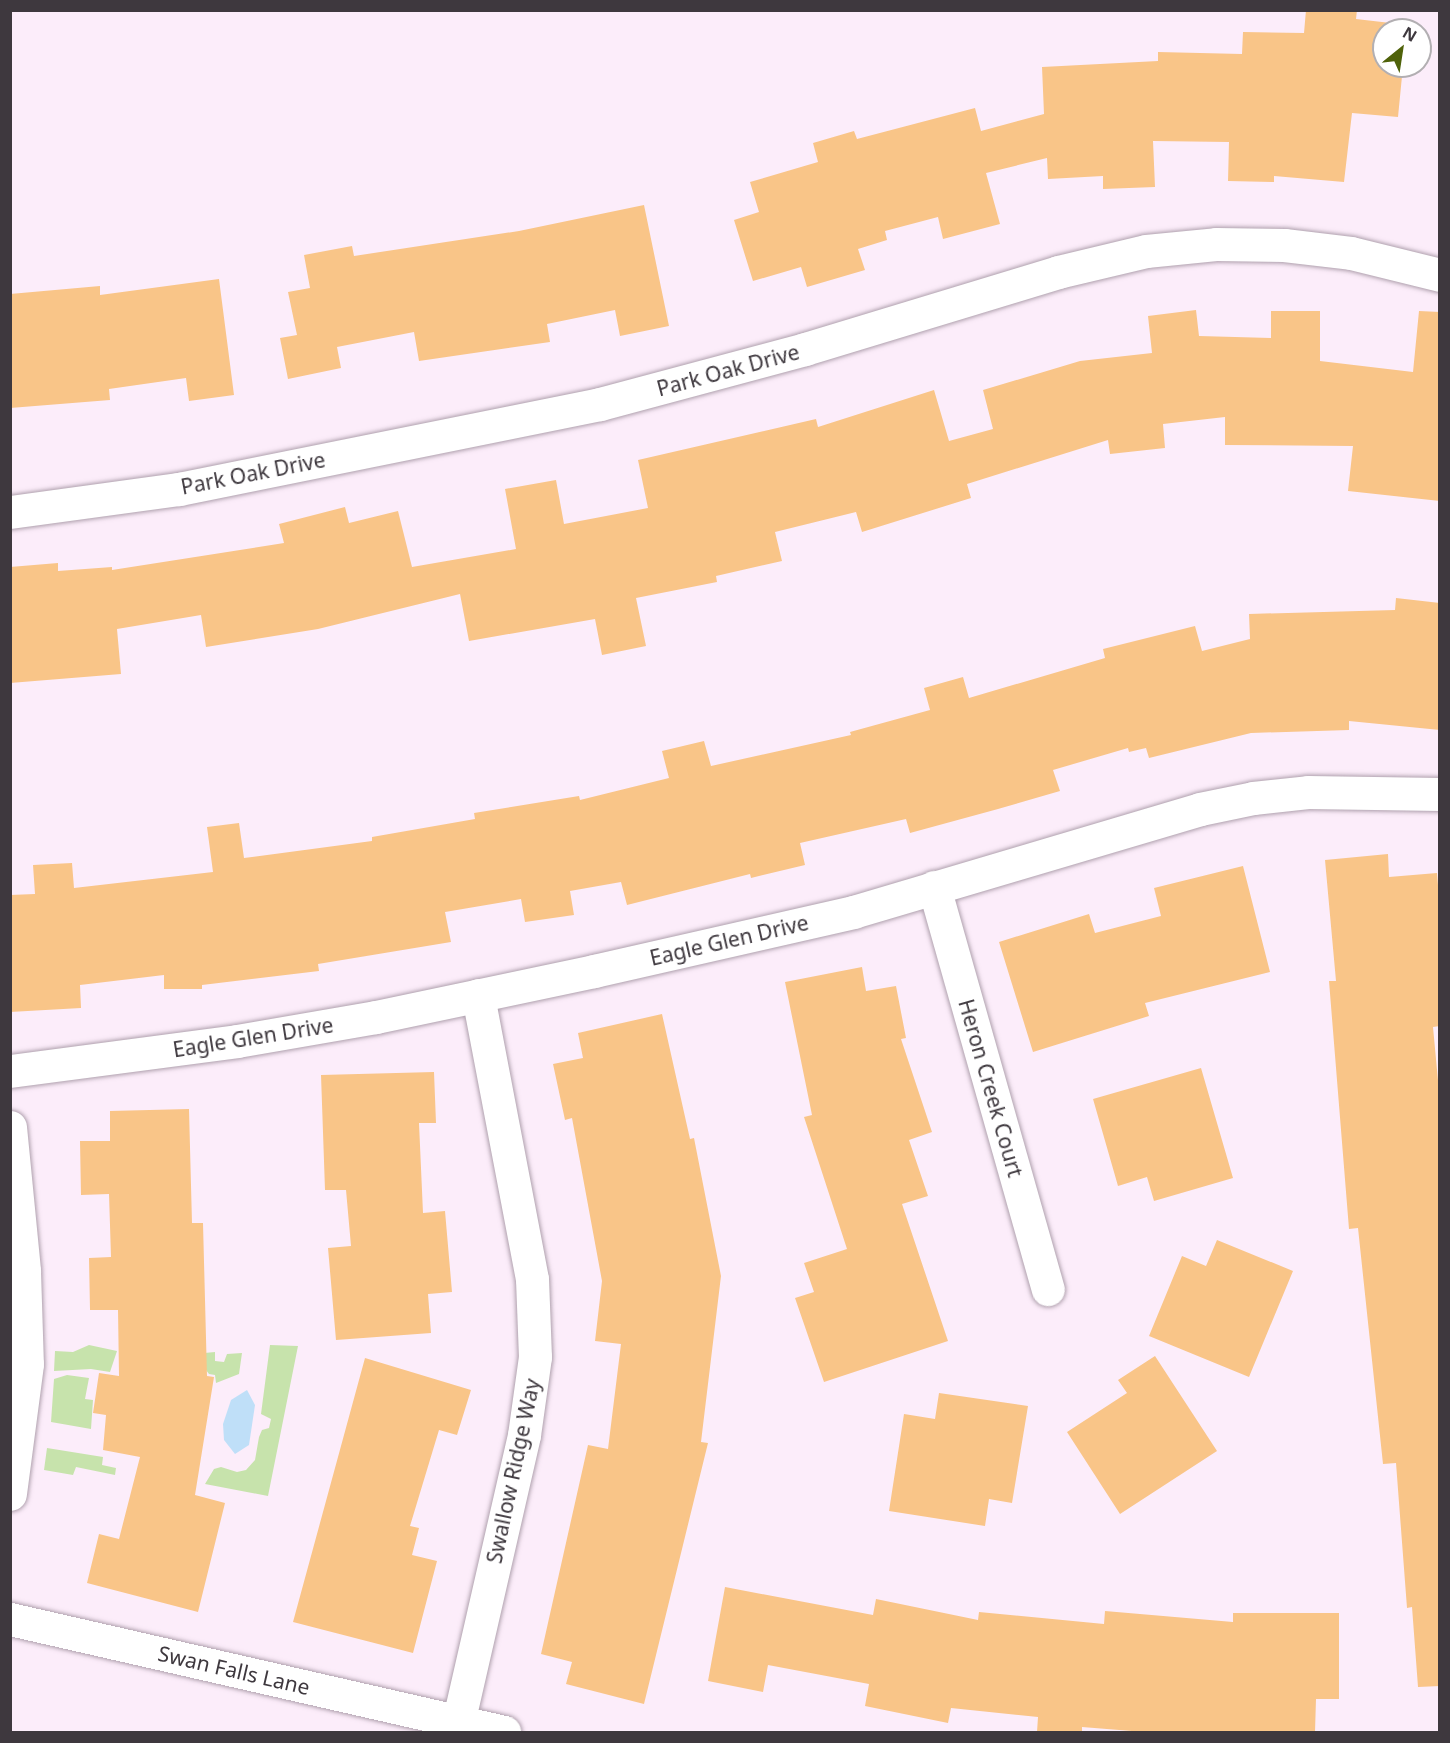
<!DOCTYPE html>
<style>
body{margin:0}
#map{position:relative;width:1450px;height:1743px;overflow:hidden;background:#fcedfa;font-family:"Noto Sans",sans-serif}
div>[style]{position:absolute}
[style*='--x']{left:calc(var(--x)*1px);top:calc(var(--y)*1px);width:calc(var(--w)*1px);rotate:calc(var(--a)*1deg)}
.green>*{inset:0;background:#c7e3ac}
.water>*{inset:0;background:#bfdff8}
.building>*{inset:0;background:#f9c588}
.roads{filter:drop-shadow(0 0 2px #b0a1ae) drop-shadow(0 0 2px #b0a1ae)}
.minor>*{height:33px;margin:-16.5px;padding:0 16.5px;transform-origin:16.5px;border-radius:16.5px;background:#fff}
span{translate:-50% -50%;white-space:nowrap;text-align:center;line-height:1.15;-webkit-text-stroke:4.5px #fff;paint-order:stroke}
.street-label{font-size:21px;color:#3e383e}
.frame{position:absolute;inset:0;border:12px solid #3e383e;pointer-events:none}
.north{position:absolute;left:1372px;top:18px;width:60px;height:60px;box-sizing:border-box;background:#fff;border:2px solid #b2afb2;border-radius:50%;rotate:30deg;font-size:16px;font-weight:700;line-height:24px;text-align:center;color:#3e383e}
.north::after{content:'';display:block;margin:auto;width:21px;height:27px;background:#4f620a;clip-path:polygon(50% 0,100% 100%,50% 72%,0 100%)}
</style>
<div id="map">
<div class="green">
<div style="clip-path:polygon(89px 1345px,117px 1351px,110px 1372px,91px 1369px,54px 1371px,55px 1351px,73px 1352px)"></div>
<div style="clip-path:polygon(270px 1345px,298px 1346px,268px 1496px,205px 1484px,214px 1469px,221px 1467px,237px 1472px,246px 1470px,255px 1460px,259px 1437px,262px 1430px,269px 1428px,271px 1419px,261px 1414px)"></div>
<div style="clip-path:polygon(215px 1352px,215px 1361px,224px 1362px,227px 1354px,242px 1353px,239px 1374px,216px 1383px,215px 1375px,209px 1374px,194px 1354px)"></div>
<div style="clip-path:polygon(67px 1375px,89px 1378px,85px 1399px,93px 1400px,91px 1429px,51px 1422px,54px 1379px)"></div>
<div style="clip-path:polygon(47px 1448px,103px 1457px,102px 1465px,116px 1468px,115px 1475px,76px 1467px,73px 1475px,44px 1470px)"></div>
</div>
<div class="water">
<div style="clip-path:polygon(247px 1390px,255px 1405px,249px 1445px,235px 1454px,224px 1440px,223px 1424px,231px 1400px)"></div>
</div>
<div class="building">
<div style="clip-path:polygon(1306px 10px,1357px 10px,1356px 19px,1408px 25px,1408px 30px,1384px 30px,1384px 66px,1403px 66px,1398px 117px,1352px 113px,1344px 182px,1274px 176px,1274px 182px,1228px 181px,1229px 142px,1153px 141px,1155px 187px,1103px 189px,1103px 176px,1048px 179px,1047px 158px,986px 173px,1000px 224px,943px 239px,938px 217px,885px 231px,887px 240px,858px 249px,865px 270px,807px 287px,801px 267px,753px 281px,734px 220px,759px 212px,750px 182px,818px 162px,813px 143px,854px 131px,857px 139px,975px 108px,981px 131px,1044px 114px,1042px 67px,1158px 61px,1158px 52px,1242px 54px,1243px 32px,1304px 33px)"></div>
<div style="clip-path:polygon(644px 205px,669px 326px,620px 336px,615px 310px,547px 324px,550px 342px,419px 361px,414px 332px,337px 347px,341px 368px,288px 379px,280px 338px,297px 335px,288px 292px,310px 288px,304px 255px,352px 246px,354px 256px,519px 231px)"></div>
<div style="clip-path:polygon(219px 279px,234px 395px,189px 401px,186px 378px,109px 389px,110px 400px,10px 408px,10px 294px,100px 286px,100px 295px)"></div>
<div style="clip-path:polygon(1196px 310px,1199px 336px,1271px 338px,1271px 311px,1320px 311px,1320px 361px,1413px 372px,1419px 311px,1440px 312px,1440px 501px,1348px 491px,1353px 446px,1225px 445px,1225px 417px,1163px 424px,1165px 448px,1110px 454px,1108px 440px,967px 484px,971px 498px,862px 532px,856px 512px,775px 532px,782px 561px,716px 576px,717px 582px,636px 598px,646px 646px,602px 655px,595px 619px,469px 641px,460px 594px,318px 629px,206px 647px,201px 615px,117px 629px,121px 674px,10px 683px,10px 567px,58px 563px,58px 571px,112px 567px,112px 570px,284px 543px,279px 524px,345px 507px,349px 523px,398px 511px,412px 567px,516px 549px,505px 489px,556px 480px,564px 524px,648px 508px,638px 460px,816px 419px,818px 427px,934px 390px,949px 441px,993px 429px,983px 390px,1080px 361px,1152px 353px,1148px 316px)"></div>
<div style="clip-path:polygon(1396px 598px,1440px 603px,1440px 730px,1349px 721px,1349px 730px,1251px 733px,1149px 758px,1146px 748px,1129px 752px,1128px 748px,1053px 770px,1060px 791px,998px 809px,910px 833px,906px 819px,800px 843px,805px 865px,751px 878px,750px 874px,627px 905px,621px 882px,570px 891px,574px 915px,525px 922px,521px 899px,445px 912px,451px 942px,318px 964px,319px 971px,202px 985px,202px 989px,164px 989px,164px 975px,80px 985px,81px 1008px,10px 1012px,10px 895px,35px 894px,33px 865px,72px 863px,74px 888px,213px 872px,207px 827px,239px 823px,244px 858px,372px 841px,372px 837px,475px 819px,474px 813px,579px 796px,580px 800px,669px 778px,662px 751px,704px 741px,711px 766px,851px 735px,850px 732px,930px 710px,924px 688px,963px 677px,969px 698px,1105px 658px,1103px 649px,1195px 626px,1202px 651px,1250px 639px,1249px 614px,1395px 610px)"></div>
<div style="clip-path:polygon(1388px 854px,1389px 877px,1437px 873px,1440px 909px,1440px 1026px,1433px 1027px,1440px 1102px,1440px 1686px,1418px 1687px,1412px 1607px,1407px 1608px,1396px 1463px,1383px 1464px,1358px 1228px,1349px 1229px,1329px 981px,1336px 981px,1325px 860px)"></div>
<div style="clip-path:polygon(1243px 866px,1270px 972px,1145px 1003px,1149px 1016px,1033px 1052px,999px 942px,1089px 914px,1095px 933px,1161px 916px,1154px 888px)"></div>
<div style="clip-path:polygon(862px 967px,866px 991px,896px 986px,906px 1038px,901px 1039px,932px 1132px,909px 1140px,928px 1196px,902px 1204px,948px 1341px,824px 1382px,795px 1298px,814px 1292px,804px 1263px,847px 1249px,804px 1117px,812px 1115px,785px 982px)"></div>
<div style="clip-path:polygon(662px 1014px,690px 1139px,694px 1138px,721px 1276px,701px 1442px,708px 1443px,644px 1704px,566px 1684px,572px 1662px,541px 1654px,588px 1445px,608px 1449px,621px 1344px,595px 1341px,602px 1281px,572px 1118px,565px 1120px,553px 1064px,583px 1058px,578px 1033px)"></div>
<div style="clip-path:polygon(1201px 1068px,1233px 1178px,1154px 1201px,1147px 1177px,1118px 1186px,1093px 1099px)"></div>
<div style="clip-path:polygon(434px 1072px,436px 1123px,419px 1123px,423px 1213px,445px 1211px,452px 1292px,428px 1294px,431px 1333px,336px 1340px,328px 1248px,351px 1246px,346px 1190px,325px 1190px,321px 1075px)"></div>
<div style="clip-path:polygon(189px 1109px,192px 1223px,203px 1223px,207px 1376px,214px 1377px,195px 1495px,225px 1503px,198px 1612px,87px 1583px,99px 1534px,119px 1539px,140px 1457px,103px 1450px,106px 1415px,93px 1413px,99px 1373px,119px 1376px,118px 1310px,90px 1310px,89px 1258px,111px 1257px,109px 1194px,81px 1195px,80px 1141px,110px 1141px,110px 1111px)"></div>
<div style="clip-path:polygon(1217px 1240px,1293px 1271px,1249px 1377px,1149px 1336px,1182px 1256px,1206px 1266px)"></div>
<div style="clip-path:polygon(1155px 1356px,1217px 1451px,1120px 1514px,1067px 1432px,1127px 1393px,1118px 1380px)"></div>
<div style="clip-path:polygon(365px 1358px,471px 1390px,457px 1435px,439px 1430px,410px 1526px,419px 1528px,412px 1555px,437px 1561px,413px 1653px,293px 1622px)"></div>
<div style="clip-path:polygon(939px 1393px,1028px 1406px,1012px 1503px,989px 1499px,985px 1526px,889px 1511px,904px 1414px,935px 1419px)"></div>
<div style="clip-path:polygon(725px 1587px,873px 1615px,876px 1599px,978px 1620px,979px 1612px,1104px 1624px,1105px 1611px,1233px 1622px,1233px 1613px,1339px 1613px,1339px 1699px,1316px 1699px,1315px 1732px,1144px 1732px,1082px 1727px,1082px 1732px,1037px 1732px,1038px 1717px,951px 1708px,948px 1723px,865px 1706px,869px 1684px,768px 1665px,763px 1692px,708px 1681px)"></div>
</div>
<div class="roads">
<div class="minor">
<div style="--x:10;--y:512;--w:171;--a:-7.8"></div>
<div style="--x:179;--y:489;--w:429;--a:-11.4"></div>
<div style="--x:600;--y:404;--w:212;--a:-15"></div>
<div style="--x:805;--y:349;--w:264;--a:-16.9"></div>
<div style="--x:1058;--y:272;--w:90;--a:-13.4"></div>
<div style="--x:1146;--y:251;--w:70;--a:-5.7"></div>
<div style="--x:1216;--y:244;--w:68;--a:0.8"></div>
<div style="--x:1284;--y:245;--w:67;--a:6.8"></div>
<div style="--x:1351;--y:253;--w:92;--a:13.9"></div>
<div style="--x:934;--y:887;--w:418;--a:74.2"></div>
<div style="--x:10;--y:1071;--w:229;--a:-7.5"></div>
<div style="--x:237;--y:1041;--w:141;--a:-9.8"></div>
<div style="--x:376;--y:1017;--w:223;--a:-11.9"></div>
<div style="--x:594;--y:971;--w:266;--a:-12.8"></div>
<div style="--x:853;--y:912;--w:362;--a:-16.5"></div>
<div style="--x:1200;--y:809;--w:54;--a:-11.7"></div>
<div style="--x:1253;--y:798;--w:55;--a:-6.2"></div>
<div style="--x:1308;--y:792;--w:132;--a:0.9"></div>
<div style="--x:10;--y:1127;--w:145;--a:84.4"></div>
<div style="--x:24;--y:1271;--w:93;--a:88.2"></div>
<div style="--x:27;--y:1364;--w:131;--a:97.5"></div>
<div style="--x:10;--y:1619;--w:507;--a:12.88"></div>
<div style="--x:456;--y:1732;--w:305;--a:-77.1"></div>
<div style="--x:524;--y:1435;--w:79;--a:-82"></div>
<div style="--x:535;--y:1357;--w:78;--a:-92.2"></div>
<div style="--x:532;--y:1279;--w:289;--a:-100.8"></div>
</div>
</div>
<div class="street-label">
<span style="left:728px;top:370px;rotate:-15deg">Park Oak Drive</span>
<span style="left:253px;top:473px;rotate:-11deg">Park Oak Drive</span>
<span style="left:729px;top:940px;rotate:-13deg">Eagle Glen Drive</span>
<span style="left:253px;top:1037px;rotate:-9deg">Eagle Glen Drive</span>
<span style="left:991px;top:1088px;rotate:74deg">Heron Creek Court</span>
<span style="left:513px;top:1471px;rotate:-78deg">Swallow Ridge Way</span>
<span style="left:234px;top:1670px;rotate:13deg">Swan Falls Lane</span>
</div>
<div class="frame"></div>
<div class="north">N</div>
</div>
